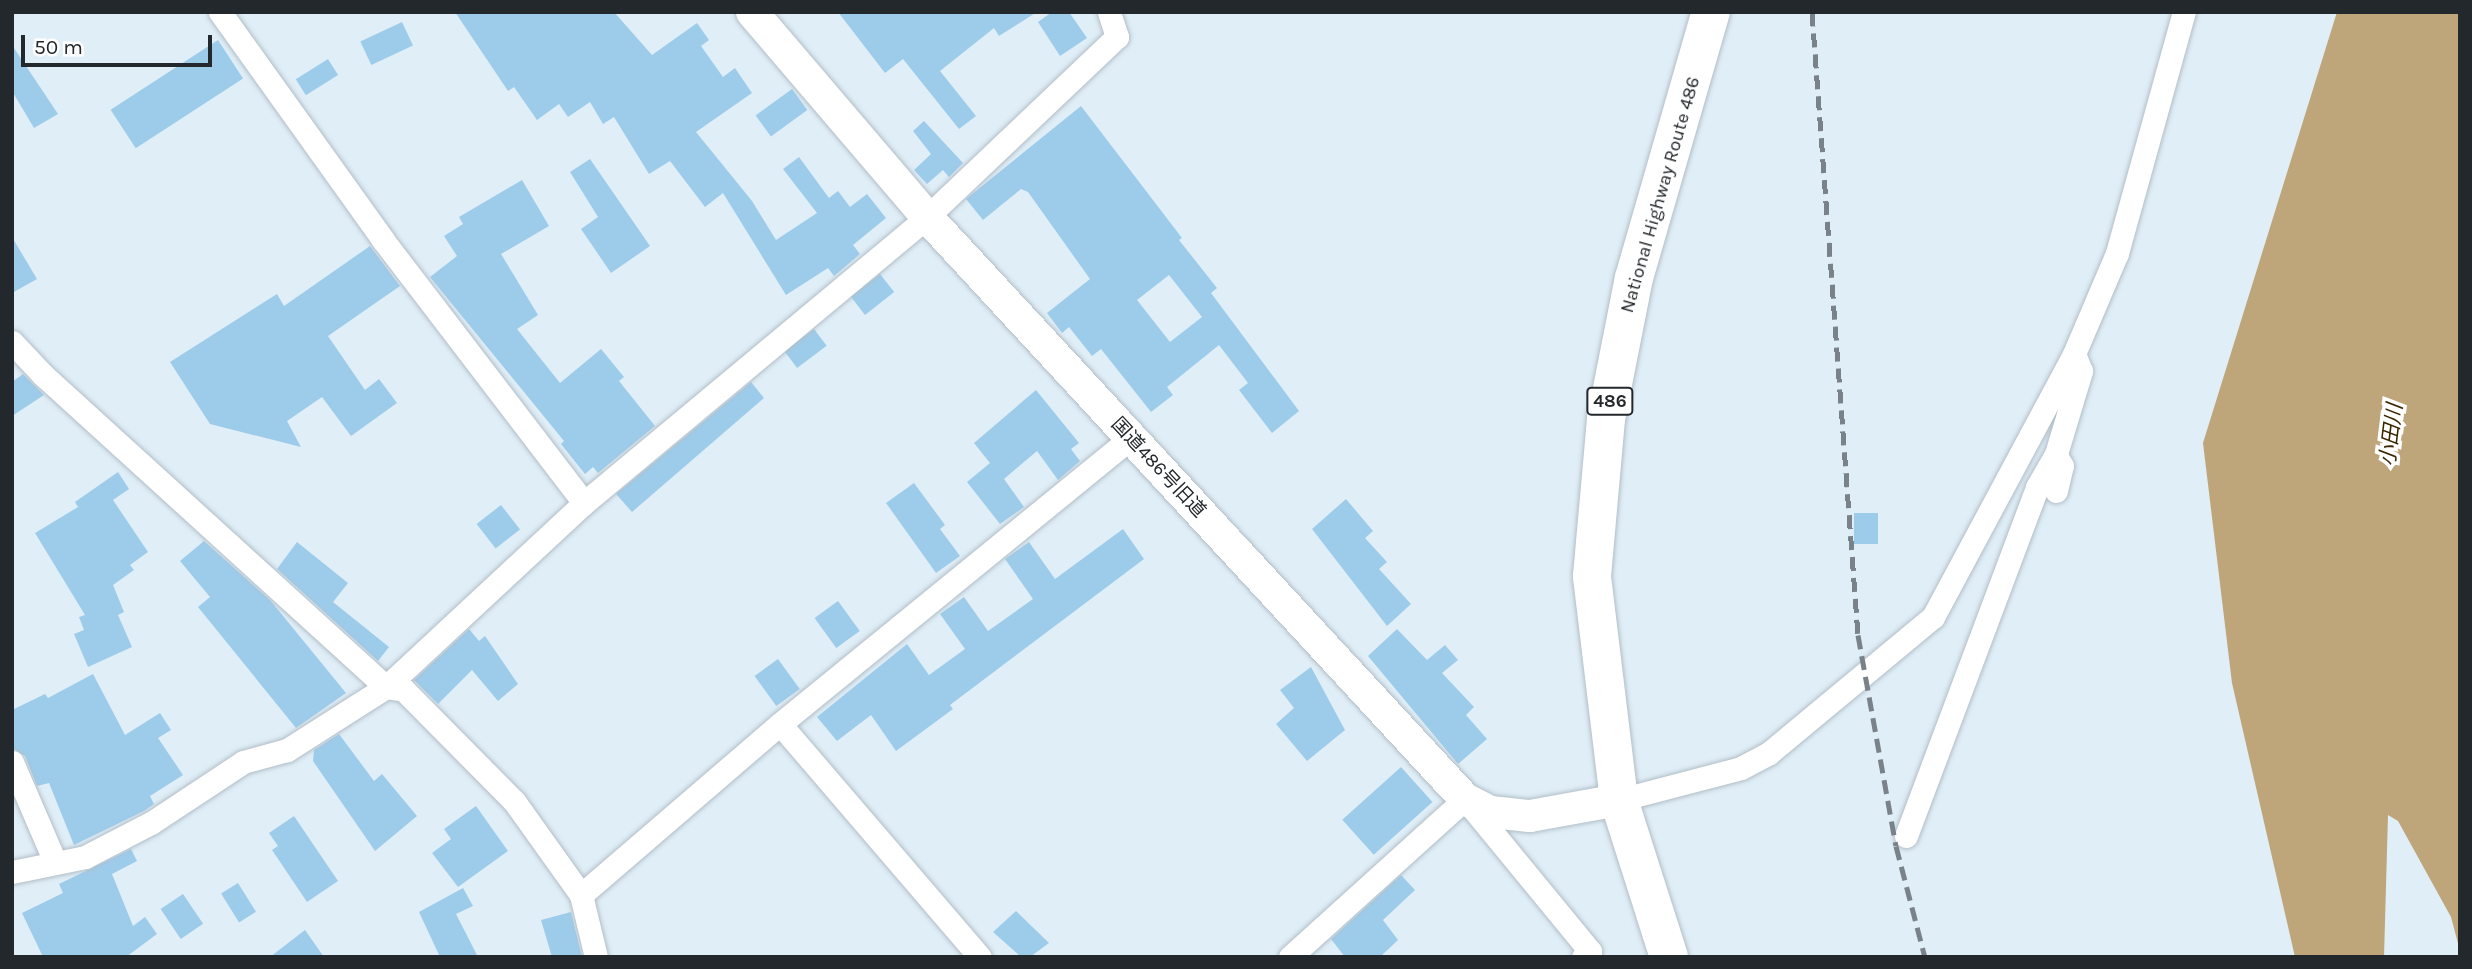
<!DOCTYPE html>
<meta charset="utf-8">
<style>
body{margin:0}
#map{position:relative;width:2472px;height:969px;overflow:hidden;background:#e0eef7;font-family:Karla,"Noto Sans JP",sans-serif}
div>[style]{position:absolute}
[style*='--x']{left:calc(var(--x)*1px);top:calc(var(--y)*1px);width:calc(var(--w)*1px);rotate:calc(var(--a)*1deg)}
.water>*{inset:0;background:#bfa57a}
.building>*{inset:0;background:#9dcceb;transform-origin:0 0}
.roads{filter:drop-shadow(0 0 2px #b1bec7) drop-shadow(0 0 2px #b1bec7)}
.street>*{height:23px;margin:-11.5px;padding:0 11.5px;transform-origin:11.5px;border-radius:11.5px;background:#fff}
.secondary>*{height:32px;margin:-16px;padding:0 16px;transform-origin:16px;border-radius:16px;background:#fff}
.highway>*{height:38px;margin:-19px;padding:0 19px;transform-origin:19px;border-radius:19px;background:#fff}
.rail>*{height:5px;margin-top:-2.5px;transform-origin:0;background:repeating-linear-gradient(90deg,#798288 0 14px,transparent 0 21px)}
span{translate:-50% -50%;white-space:nowrap;text-align:center;line-height:1.15;-webkit-text-stroke:7px #fff;paint-order:stroke}
.shield-label span{padding:2px 5px;background:#fff;border:2px solid;border-radius:5px;-webkit-text-stroke-width:0}
.shield-label{font-size:18px;color:#23282c;font-weight:700}
.street-label{font-size:19px;color:#23282c}
.water-label{font-size:21px;color:#3a2702;font-style:italic}
.frame{position:absolute;inset:0;border:14px solid #23282c;pointer-events:none}
.scale{position:absolute;left:21px;top:35px;width:191px;height:32px;box-sizing:border-box;border:4px solid #23282c;border-top:0;padding-left:9px;font-size:21px;line-height:24px;white-space:nowrap;color:#23282c;-webkit-text-stroke:5px #fff;paint-order:stroke}
</style>
<div id="map">
<div class="water">
<div style="clip-path:polygon(2337px 12px,2460px 12px,2460px 951px,2451px 917px,2398px 821px,2388px 815px,2384px 957px,2295px 957px,2232px 683px,2203px 443px)"></div>
</div>
<div class="building">
<div style="clip-path:polygon(455px 12px,614px 12px,652px 55px,697px 23px,709px 40px,701px 46px,723px 77px,735px 68px,752px 93px,696px 132px,752px 201px,776px 240px,817px 213px,783px 169px,799px 157px,829px 198px,838px 191px,850px 207px,867px 194px,886px 218px,853px 245px,860px 254px,834px 276px,828px 268px,786px 295px,723px 193px,705px 207px,670px 161px,649px 174px,614px 117px,603px 124px,590px 102px,568px 117px,559px 104px,537px 120px,514px 87px,508px 91px)"></div>
<div style="clip-path:polygon(838px 12px,1037px 12px,999px 36px,994px 28px,940px 71px,976px 116px,959px 129px,903px 59px,885px 73px)"></div>
<div style="clip-path:polygon(1052px 12px,1069px 12px,1087px 38px,1060px 56px,1038px 22px)"></div>
<div style="left:402px;top:22px;width:26px;height:46px;rotate:65deg"></div>
<div style="left:218px;top:40px;width:46px;height:128px;rotate:57deg"></div>
<div style="clip-path:polygon(12px 45px,58px 114px,34px 128px,12px 91px)"></div>
<div style="left:328px;top:59px;width:19px;height:38px;rotate:58deg"></div>
<div style="left:792px;top:89px;width:26px;height:45px;rotate:54deg"></div>
<div style="clip-path:polygon(evenodd,1081px 106px,1182px 238px,1179px 240px,1217px 288px,1211px 293px,1299px 411px,1272px 433px,1239px 390px,1248px 383px,1219px 345px,1167px 387px,1173px 395px,1151px 412px,1101px 349px,1092px 356px,1069px 327px,1062px 333px,1047px 313px,1090px 279px,1028px 192px,1021px 189px,983px 220px,966px 199px,1081px 106px,1169px 275px,1202px 317px,1170px 342px,1137px 300px,1169px 275px)"></div>
<div style="clip-path:polygon(924px 121px,963px 163px,949px 177px,943px 170px,927px 184px,914px 170px,931px 154px,913px 131px)"></div>
<div style="clip-path:polygon(590px 159px,650px 246px,611px 273px,581px 229px,598px 217px,570px 172px)"></div>
<div style="clip-path:polygon(522px 180px,549px 226px,501px 254px,538px 315px,517px 329px,560px 383px,601px 349px,624px 377px,619px 381px,655px 426px,598px 473px,593px 467px,585px 474px,561px 444px,564px 441px,430px 277px,457px 256px,444px 236px,463px 224px,459px 217px)"></div>
<div style="clip-path:polygon(12px 237px,37px 279px,12px 293px)"></div>
<div style="clip-path:polygon(370px 246px,400px 286px,328px 336px,365px 390px,379px 379px,397px 403px,351px 436px,322px 397px,287px 421px,301px 447px,210px 424px,170px 362px,277px 294px,284px 306px)"></div>
<div style="left:880px;top:274px;width:23px;height:37px;rotate:52deg"></div>
<div style="left:814px;top:329px;width:21px;height:37px;rotate:53deg"></div>
<div style="clip-path:polygon(23px 374px,44px 395px,12px 416px,12px 382px)"></div>
<div style="clip-path:polygon(751px 382px,764px 398px,632px 512px,616px 494px)"></div>
<div style="clip-path:polygon(1036px 390px,1079px 443px,1071px 449px,1080px 461px,1058px 480px,1037px 451px,1004px 479px,1024px 507px,1000px 524px,967px 482px,990px 463px,974px 443px)"></div>
<div style="clip-path:polygon(118px 472px,129px 489px,113px 500px,148px 552px,130px 565px,134px 570px,113px 585px,124px 612px,118px 615px,132px 647px,88px 667px,74px 634px,84px 630px,79px 617px,85px 615px,35px 533px,78px 507px,75px 502px)"></div>
<div style="clip-path:polygon(914px 483px,945px 525px,940px 529px,960px 556px,936px 573px,886px 503px)"></div>
<div style="clip-path:polygon(1346px 499px,1373px 531px,1365px 538px,1387px 562px,1379px 569px,1411px 604px,1387px 626px,1312px 529px)"></div>
<div style="left:501px;top:505px;width:31px;height:31px;rotate:52deg"></div>
<div style="left:1854px;top:513px;width:24px;height:31px"></div>
<div style="clip-path:polygon(1123px 529px,1144px 559px,950px 705px,953px 709px,896px 751px,871px 715px,837px 741px,817px 717px,907px 644px,929px 675px,965px 649px,940px 614px,964px 597px,988px 631px,1033px 599px,1005px 559px,1029px 542px,1055px 579px)"></div>
<div style="clip-path:polygon(204px 541px,270px 600px,346px 693px,296px 728px,198px 607px,210px 597px,180px 561px)"></div>
<div style="clip-path:polygon(297px 542px,348px 583px,333px 602px,389px 647px,378px 661px,277px 569px)"></div>
<div style="left:838px;top:601px;width:37px;height:29px;rotate:54deg"></div>
<div style="clip-path:polygon(469px 629px,479px 641px,485px 636px,518px 684px,498px 701px,472px 670px,438px 704px,414px 680px)"></div>
<div style="clip-path:polygon(1397px 629px,1427px 660px,1445px 645px,1458px 660px,1442px 673px,1474px 707px,1466px 715px,1487px 739px,1458px 764px,1368px 656px)"></div>
<div style="left:778px;top:659px;width:37px;height:29px;rotate:54deg"></div>
<div style="clip-path:polygon(1311px 667px,1345px 730px,1307px 761px,1276px 724px,1294px 708px,1280px 690px)"></div>
<div style="clip-path:polygon(93px 674px,125px 735px,160px 713px,171px 730px,158px 738px,183px 775px,150px 796px,154px 804px,144px 811px,74px 845px,49px 783px,37px 786px,25px 756px,12px 748px,12px 710px,45px 694px,48px 698px)"></div>
<div style="clip-path:polygon(339px 734px,374px 781px,382px 774px,417px 816px,375px 851px,313px 761px,314px 750px)"></div>
<div style="left:1401px;top:767px;width:47px;height:79px;rotate:48deg"></div>
<div style="clip-path:polygon(476px 806px,508px 851px,458px 887px,432px 853px,451px 839px,444px 829px)"></div>
<div style="clip-path:polygon(294px 816px,338px 881px,307px 902px,272px 850px,278px 846px,269px 833px)"></div>
<div style="clip-path:polygon(131px 849px,137px 861px,112px 874px,133px 926px,145px 917px,157px 934px,126px 957px,43px 957px,22px 913px,63px 893px,59px 884px)"></div>
<div style="clip-path:polygon(1401px 875px,1415px 890px,1383px 920px,1398px 940px,1380px 957px,1345px 957px,1331px 939px)"></div>
<div style="left:238px;top:883px;width:34px;height:20px;rotate:58deg"></div>
<div style="clip-path:polygon(463px 888px,473px 906px,456px 914px,478px 957px,440px 957px,419px 912px)"></div>
<div style="left:183px;top:894px;width:36px;height:27px;rotate:56deg"></div>
<div style="clip-path:polygon(1016px 911px,1049px 943px,1030px 957px,1021px 957px,993px 932px)"></div>
<div style="clip-path:polygon(571px 912px,582px 957px,552px 957px,541px 920px)"></div>
<div style="clip-path:polygon(305px 930px,324px 957px,270px 957px)"></div>
</div>
<div class="roads">
<div class="street">
<div style="--x:220;--y:12;--w:280;--a:54.4"></div>
<div style="--x:383;--y:240;--w:331;--a:52.6"></div>
<div style="--x:12;--y:342;--w:44;--a:46.8"></div>
<div style="--x:42;--y:374;--w:465;--a:42.3"></div>
<div style="--x:386;--y:687;--w:18;--a:9"></div>
<div style="--x:404;--y:690;--w:156;--a:45.3"></div>
<div style="--x:514;--y:801;--w:115;--a:54.5"></div>
<div style="--x:581;--y:895;--w:64;--a:76.4"></div>
<div style="--x:2056;--y:491;--w:26;--a:-77"></div>
<div style="--x:2062;--y:466;--w:10;--a:-119"></div>
<div style="--x:780;--y:724;--w:307;--a:49.4"></div>
<div style="--x:12;--y:762;--w:109;--a:66.7"></div>
<div style="--x:1619;--y:800;--w:126;--a:-14.7"></div>
<div style="--x:1741;--y:768;--w:32;--a:-28"></div>
<div style="--x:1769;--y:753;--w:213;--a:-39.7"></div>
<div style="--x:1933;--y:617;--w:298;--a:-61.8"></div>
<div style="--x:2074;--y:354;--w:110;--a:-66.9"></div>
<div style="--x:2117;--y:253;--w:250;--a:-74.5"></div>
<div style="--x:1906;--y:836;--w:373;--a:-69.4"></div>
<div style="--x:2037;--y:487;--w:38;--a:-60"></div>
<div style="--x:2056;--y:454;--w:87;--a:-73.2"></div>
<div style="--x:2081;--y:371;--w:18;--a:-112"></div>
<div style="--x:12;--y:872;--w:75;--a:-11.6"></div>
<div style="--x:85;--y:857;--w:74;--a:-27.3"></div>
<div style="--x:151;--y:823;--w:110;--a:-33.5"></div>
<div style="--x:243;--y:762;--w:46;--a:-15.3"></div>
<div style="--x:287;--y:750;--w:117;--a:-32.5"></div>
<div style="--x:386;--y:687;--w:270;--a:-42.9"></div>
<div style="--x:584;--y:503;--w:447;--a:-39.8"></div>
<div style="--x:927;--y:217;--w:262;--a:-43.5"></div>
<div style="--x:1117;--y:37;--w:26;--a:-108"></div>
<div style="--x:581;--y:895;--w:262;--a:-40.7"></div>
<div style="--x:780;--y:724;--w:451;--a:-39.2"></div>
<div style="--x:1290;--y:957;--w:236;--a:-42.1"></div>
<div style="--x:1465;--y:799;--w:197;--a:50.6"></div>
<div style="--x:1590;--y:951;--w:9;--a:139"></div>
</div>
<div class="secondary">
<div style="--x:752;--y:12;--w:270;--a:49.5"></div>
<div style="--x:927;--y:217;--w:793;--a:47.25"></div>
<div style="--x:1465;--y:799;--w:29;--a:27"></div>
<div style="--x:1491;--y:812;--w:39;--a:6"></div>
<div style="--x:1530;--y:816;--w:90;--a:-10.2"></div>
</div>
<div class="highway">
<div style="--x:1669;--y:957;--w:165;--a:-107.7"></div>
<div style="--x:1619;--y:800;--w:226;--a:-96.9"></div>
<div style="--x:1592;--y:576;--w:158;--a:-84.9"></div>
<div style="--x:1606;--y:419;--w:144;--a:-78.8"></div>
<div style="--x:1634;--y:278;--w:277;--a:-73.9"></div>
</div>
</div>
<div class="rail">
<div style="--x:1812;--y:12;--w:625;--a:85.78"></div>
<div style="--x:1858;--y:635;--w:214;--a:79.8"></div>
<div style="--x:1896;--y:846;--w:115;--a:75.4"></div>
</div>
<div class="shield-label">
<span style="left:1610px;top:401px">486</span>
</div>
<div class="street-label">
<span style="left:1661px;top:195px;rotate:-74deg">National Highway Route 486</span>
<span style="left:1158px;top:468px;rotate:47deg">国道486号旧道</span>
</div>
<div class="water-label">
<span style="left:2391px;top:435px;rotate:-83deg">小田川</span>
</div>
<div class="frame"></div>
<div class="scale">50 m</div>
</div>
